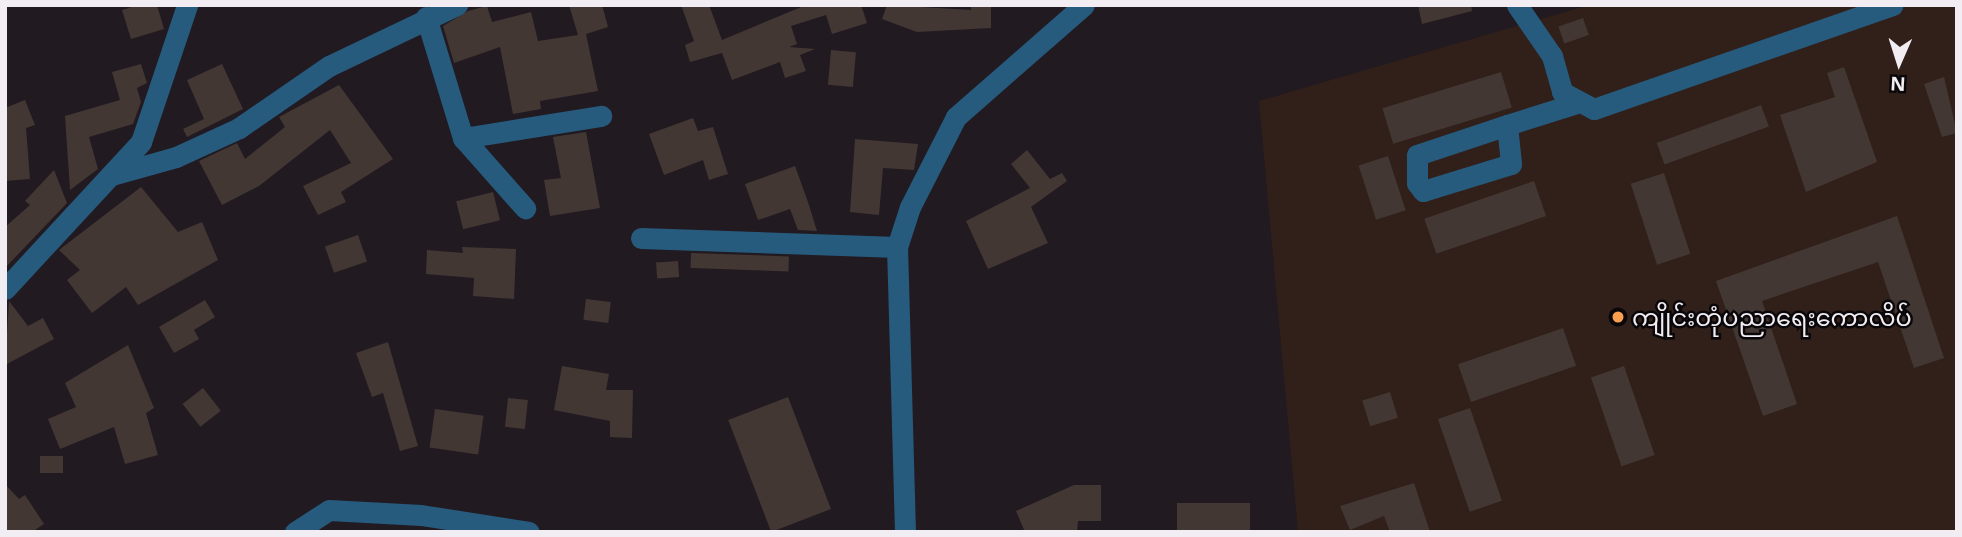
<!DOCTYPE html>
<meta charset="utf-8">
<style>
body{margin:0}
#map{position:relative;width:1962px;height:537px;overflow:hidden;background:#221a21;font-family:"Open Sans","Noto Sans Myanmar",sans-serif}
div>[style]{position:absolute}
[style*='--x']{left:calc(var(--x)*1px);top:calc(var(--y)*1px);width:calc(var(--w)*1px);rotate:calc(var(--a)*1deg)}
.education>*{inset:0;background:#311f19}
.building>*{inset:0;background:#433734;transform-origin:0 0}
.minor>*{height:21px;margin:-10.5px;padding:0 10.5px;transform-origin:10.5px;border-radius:10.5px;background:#265b7e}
.dots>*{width:19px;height:19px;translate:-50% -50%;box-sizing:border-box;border:4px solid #090709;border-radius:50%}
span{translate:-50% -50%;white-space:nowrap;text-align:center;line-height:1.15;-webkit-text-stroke:5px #090709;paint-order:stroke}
.poi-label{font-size:24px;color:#f2edf2}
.left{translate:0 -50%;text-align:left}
.frame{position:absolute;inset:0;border:7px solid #f2edf2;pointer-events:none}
.north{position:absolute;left:1864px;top:28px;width:70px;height:70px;-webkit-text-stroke:5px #090709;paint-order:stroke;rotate:183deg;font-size:19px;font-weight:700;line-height:28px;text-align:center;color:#f2edf2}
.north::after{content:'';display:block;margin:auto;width:24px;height:32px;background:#f2edf2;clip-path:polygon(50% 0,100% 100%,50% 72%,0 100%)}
</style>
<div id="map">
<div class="education">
<div style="clip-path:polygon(1589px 5px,1957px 5px,1957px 532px,1298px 532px,1259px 101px)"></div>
</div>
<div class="building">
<div style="clip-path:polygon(138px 5px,157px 5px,164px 29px,131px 39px,122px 10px)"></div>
<div style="clip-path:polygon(569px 5px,602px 5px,608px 27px,586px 34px,598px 91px,540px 101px,541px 109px,513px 114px,500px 47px,454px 63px,443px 26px,468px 11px,487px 6px,492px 22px,531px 12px,538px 41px,578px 35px)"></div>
<div style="clip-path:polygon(681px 5px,709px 5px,722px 40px,806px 5px,861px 5px,867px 23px,832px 34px,826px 15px,791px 26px,797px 44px,789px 47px,815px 49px,800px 55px,806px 71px,785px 78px,780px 62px,732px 80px,722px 53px,690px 62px,685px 45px,694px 41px)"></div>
<div style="clip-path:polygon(887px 5px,971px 10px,971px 5px,991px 5px,991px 28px,917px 32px,882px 19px)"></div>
<div style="clip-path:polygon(1418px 5px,1471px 5px,1472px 11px,1422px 24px)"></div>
<div style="left:1583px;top:18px;width:18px;height:26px;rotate:71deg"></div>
<div style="left:831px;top:50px;width:25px;height:35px;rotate:5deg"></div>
<div style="clip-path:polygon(141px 64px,147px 83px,137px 88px,141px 102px,133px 124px,89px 137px,98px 169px,70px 190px,65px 116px,120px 100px,112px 72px)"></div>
<div style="clip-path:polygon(222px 64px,243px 109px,187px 137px,183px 129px,204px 119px,187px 80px)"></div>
<div style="clip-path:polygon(1844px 67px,1877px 162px,1806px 192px,1780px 115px,1835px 97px,1827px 73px)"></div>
<div style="left:1501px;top:72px;width:37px;height:124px;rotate:73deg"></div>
<div style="clip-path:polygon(1944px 77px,1957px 133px,1942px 137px,1924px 84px)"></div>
<div style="clip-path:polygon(339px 85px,393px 159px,341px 192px,346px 202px,318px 215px,303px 186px,351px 163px,330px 130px,259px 186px,222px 205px,199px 161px,237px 143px,245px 159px,285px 127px,279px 117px)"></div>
<div style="clip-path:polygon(25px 100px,35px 125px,26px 128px,30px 179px,5px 181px,5px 108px)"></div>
<div style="left:1761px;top:105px;width:23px;height:111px;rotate:70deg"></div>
<div style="clip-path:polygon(693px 118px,698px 131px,713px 127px,728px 174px,709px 180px,703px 160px,664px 175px,649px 134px)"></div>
<div style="clip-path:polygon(586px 132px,600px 208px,550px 216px,544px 180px,561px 178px,553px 137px)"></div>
<div style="clip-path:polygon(855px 139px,918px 144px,914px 170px,883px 168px,879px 215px,850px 212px)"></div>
<div style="clip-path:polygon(1027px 150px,1050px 179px,1062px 173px,1067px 181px,1031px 207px,1048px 243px,988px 269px,966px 221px,1030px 188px,1011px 164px)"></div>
<div style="left:1388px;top:156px;width:57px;height:31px;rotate:72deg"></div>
<div style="clip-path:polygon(795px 166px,808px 202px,817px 231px,798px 230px,790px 209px,758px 220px,745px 184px)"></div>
<div style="clip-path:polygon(54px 170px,67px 203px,5px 268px,5px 227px,30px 205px,25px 201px)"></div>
<div style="left:1664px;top:173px;width:85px;height:35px;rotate:72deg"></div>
<div style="left:1534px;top:181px;width:37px;height:116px;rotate:71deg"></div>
<div style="clip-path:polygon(141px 187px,178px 232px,202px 222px,218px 260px,138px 305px,126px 287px,92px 313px,67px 280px,80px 270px,59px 250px)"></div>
<div style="left:493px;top:192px;width:29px;height:38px;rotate:76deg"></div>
<div style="clip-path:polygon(1897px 216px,1944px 358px,1914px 368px,1878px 262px,1762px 301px,1797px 404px,1763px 416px,1716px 281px)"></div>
<div style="left:358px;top:235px;width:28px;height:35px;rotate:71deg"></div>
<div style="clip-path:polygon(462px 247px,516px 249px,514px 299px,473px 296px,474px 278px,426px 274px,427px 250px,463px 253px)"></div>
<div style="left:691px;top:253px;width:98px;height:15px;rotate:2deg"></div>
<div style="left:678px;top:261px;width:16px;height:22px;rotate:86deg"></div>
<div style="left:586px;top:299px;width:25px;height:21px;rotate:7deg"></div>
<div style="clip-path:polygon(205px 300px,215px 317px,194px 330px,199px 339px,174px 353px,159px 327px)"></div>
<div style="clip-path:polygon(9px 301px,28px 326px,43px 318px,54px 339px,5px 365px)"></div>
<div style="left:1563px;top:328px;width:40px;height:111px;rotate:71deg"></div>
<div style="clip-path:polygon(388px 342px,418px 446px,400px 451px,383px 393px,372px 397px,356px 353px)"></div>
<div style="clip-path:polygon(128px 345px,154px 408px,146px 413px,158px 455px,125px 464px,114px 427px,60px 449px,48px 419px,76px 407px,65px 383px)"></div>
<div style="clip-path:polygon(562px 366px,609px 374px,606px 390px,633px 390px,632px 438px,610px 437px,610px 421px,554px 410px)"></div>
<div style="left:1624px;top:366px;width:94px;height:35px;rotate:71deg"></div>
<div style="left:203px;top:388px;width:29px;height:26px;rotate:52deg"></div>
<div style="left:1390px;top:392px;width:27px;height:29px;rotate:73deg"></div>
<div style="left:788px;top:397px;width:120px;height:64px;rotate:69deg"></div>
<div style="left:508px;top:398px;width:20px;height:29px;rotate:6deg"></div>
<div style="left:1470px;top:408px;width:98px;height:34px;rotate:71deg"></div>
<div style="left:435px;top:409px;width:49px;height:39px;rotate:8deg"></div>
<div style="left:40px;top:456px;width:23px;height:17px"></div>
<div style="clip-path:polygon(1414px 483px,1430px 532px,1390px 532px,1384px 516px,1350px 530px,1340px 506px)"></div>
<div style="clip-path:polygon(5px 484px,19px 499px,25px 495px,44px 524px,32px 532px,5px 532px)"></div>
<div style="clip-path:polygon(1074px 485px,1101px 485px,1101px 521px,1078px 521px,1077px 532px,1025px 532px,1016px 511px)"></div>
<div style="left:1177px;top:503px;width:73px;height:28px"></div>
</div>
<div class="minor">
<div style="--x:1517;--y:5;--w:62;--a:55.5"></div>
<div style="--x:1552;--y:56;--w:37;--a:74"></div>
<div style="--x:1562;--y:92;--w:36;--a:28"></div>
<div style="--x:1594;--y:109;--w:316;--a:-19.2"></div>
<div style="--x:426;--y:17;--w:127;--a:73"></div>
<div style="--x:463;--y:138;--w:94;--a:48.5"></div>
<div style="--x:1507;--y:125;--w:39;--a:84"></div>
<div style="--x:1511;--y:164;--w:92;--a:162.9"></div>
<div style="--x:1423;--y:191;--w:10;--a:-127"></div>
<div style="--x:1417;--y:183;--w:28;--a:-90"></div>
<div style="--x:1417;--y:155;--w:95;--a:-18.4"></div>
<div style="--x:1507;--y:125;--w:70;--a:-17.4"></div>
<div style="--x:463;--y:138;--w:140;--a:-9.1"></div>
<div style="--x:112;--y:175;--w:66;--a:-15.7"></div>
<div style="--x:176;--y:157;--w:69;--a:-24.7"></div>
<div style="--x:239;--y:128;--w:109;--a:-34.6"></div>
<div style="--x:329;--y:66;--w:142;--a:-25.5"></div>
<div style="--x:641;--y:238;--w:256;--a:2"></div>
<div style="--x:5;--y:289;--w:200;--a:-47.2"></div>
<div style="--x:141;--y:142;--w:145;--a:-71.4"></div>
<div style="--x:295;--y:532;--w:40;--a:-32.9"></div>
<div style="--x:329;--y:510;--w:92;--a:3.1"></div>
<div style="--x:421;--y:515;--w:109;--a:8.9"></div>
<div style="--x:905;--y:532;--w:285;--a:-91.6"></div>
<div style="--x:897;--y:247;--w:42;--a:-72"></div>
<div style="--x:910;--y:207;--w:101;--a:-62.9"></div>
<div style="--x:956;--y:117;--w:170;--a:-41.2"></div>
</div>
<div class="dots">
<div style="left:1618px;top:317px;background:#fa9f4f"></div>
</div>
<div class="poi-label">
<span class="left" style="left:1632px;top:317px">ကျိုင်းတုံပညာရေးကောလိပ်</span>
</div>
<div class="frame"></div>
<div class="north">N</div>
</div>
